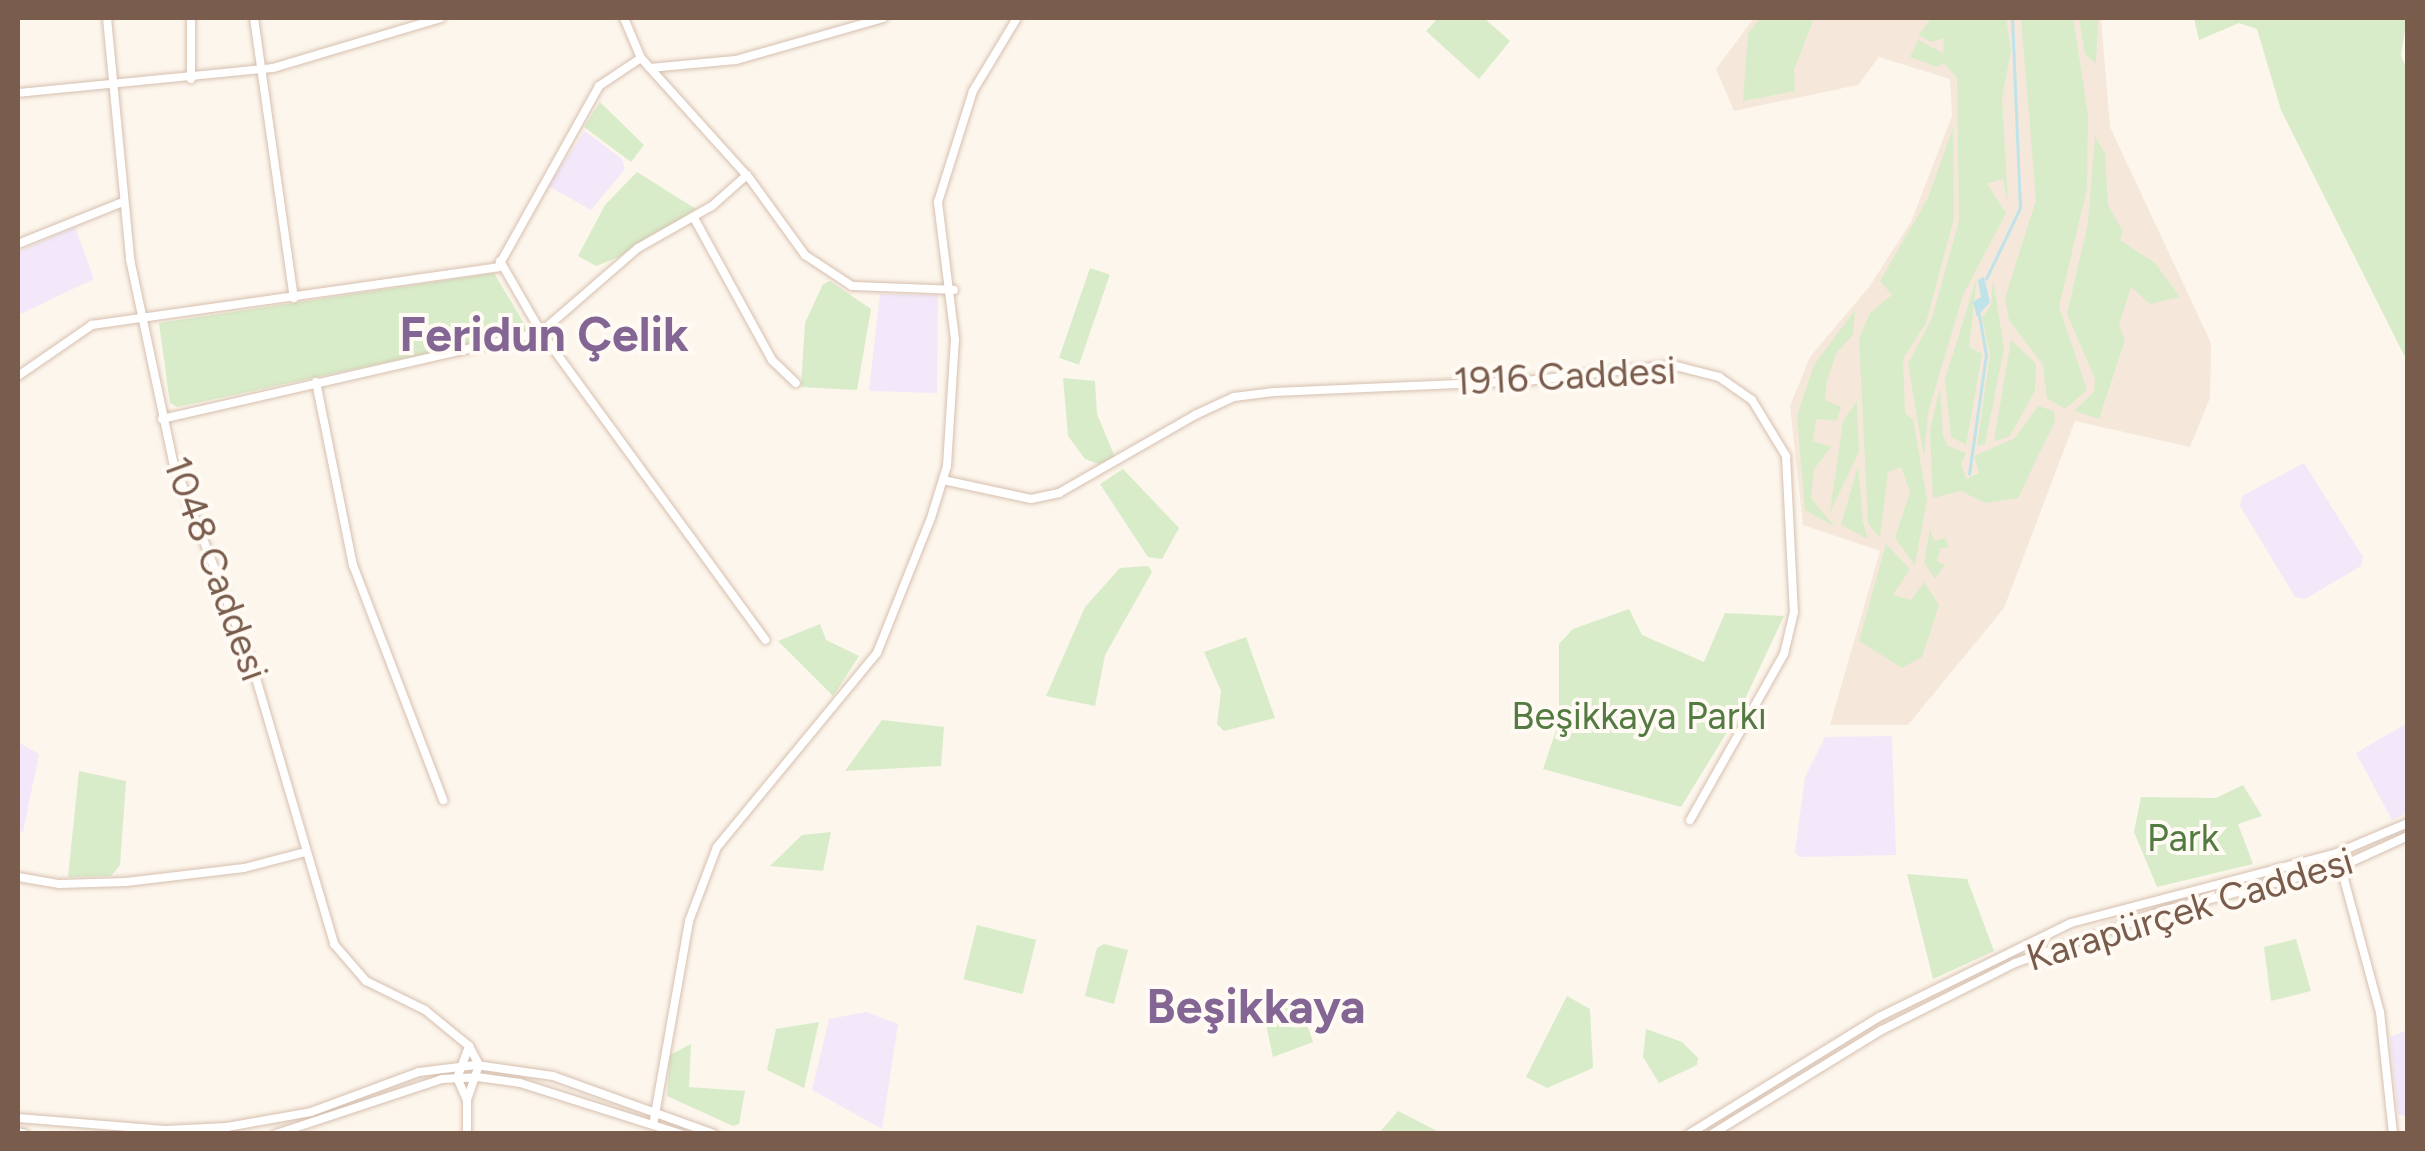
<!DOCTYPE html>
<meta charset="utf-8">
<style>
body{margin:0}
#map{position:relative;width:2425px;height:1151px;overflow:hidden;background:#fdf6ec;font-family:Figtree,sans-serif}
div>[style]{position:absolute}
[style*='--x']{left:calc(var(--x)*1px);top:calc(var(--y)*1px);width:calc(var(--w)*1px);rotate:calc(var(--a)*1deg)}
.residential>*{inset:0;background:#f5e8da}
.education>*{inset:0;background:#f3e8fa}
.green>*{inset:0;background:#d8ecc9;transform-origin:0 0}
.water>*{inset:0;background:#bfe3e8}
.stream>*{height:2.5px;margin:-1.25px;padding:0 1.25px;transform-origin:1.25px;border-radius:1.25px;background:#bfe3e8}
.roads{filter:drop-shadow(0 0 2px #d6c0b0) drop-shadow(0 0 2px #d6c0b0)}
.secondary>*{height:8px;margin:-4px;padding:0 4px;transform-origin:4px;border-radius:4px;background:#fff}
span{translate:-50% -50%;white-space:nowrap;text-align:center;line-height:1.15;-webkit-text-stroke:8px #fffaf3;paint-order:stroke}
.street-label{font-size:38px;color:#7a5c4d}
.park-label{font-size:38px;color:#537a41}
.district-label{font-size:48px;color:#846695;font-weight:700}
.frame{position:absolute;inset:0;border:20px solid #7a5c4d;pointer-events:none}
</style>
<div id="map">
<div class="residential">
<div style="clip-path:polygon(1754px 18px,2101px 18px,2110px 127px,2211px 343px,2210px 398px,2190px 447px,2075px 421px,2004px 608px,1908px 725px,1830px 725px,1880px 551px,1803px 525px,1790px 406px,1810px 357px,1869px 287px,1911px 222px,1952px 116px,1950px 79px,1879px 57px,1858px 85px,1734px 111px,1716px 69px)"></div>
</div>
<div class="education">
<div style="clip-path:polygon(585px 131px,622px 159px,625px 169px,591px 210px,548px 186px)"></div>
<div style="clip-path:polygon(75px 227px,94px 279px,18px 315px,18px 252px)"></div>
<div style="clip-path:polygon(880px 294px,938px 295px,937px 393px,869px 391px)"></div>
<div style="clip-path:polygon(2304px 463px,2363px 557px,2361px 566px,2305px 599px,2295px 597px,2240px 506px,2242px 496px)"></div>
<div style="clip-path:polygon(2407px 723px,2407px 813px,2392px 820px,2356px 753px)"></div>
<div style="clip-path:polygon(1892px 736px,1896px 855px,1800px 857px,1795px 852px,1805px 777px,1825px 737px)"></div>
<div style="clip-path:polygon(18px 742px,39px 754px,23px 832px,18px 830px)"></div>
<div style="clip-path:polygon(866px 1012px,898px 1024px,882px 1129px,812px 1090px,829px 1019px)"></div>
<div style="clip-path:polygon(2407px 1030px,2408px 1030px,2407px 1117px,2398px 1114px,2390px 1037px)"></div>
</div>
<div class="green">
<div style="clip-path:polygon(1438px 18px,1484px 18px,1510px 41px,1479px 79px,1426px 31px)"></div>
<div style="clip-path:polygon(1761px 18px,1814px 18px,1794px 70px,1795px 91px,1743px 101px,1748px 33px)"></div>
<div style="clip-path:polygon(1932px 18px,2006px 18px,2011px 50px,2002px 98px,2008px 203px,2003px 179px,1987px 184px,2006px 213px,1963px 295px,1928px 413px,1924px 457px,1908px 364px,1932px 318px,1959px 221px,1957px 78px,1944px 63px,1937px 67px,1910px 57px,1918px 40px,1943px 53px,1944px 38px,1931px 42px,1918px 35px)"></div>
<div style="clip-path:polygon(2021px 18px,2073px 18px,2088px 114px,2087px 188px,2059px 307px,2087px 390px,2065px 409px,2047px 398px,2043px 365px,2009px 320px,2005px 298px,2036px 200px)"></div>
<div style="clip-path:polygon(2079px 18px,2098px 18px,2096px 64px,2085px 54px)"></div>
<div style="clip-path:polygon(2194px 18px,2407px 18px,2401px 55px,2408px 73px,2407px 361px,2281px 110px,2257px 29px,2239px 23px,2199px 40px)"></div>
<div style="clip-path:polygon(600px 102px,644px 145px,631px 162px,584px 127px)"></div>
<div style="clip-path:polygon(1953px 128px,1954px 218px,1926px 323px,1903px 359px,1905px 413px,1913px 420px,1927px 499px,1915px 565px,1895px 538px,1910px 492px,1901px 467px,1888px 472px,1880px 538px,1868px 523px,1859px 339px,1870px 313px,1892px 295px,1880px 281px,1928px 198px)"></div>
<div style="clip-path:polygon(2095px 136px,2105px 154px,2108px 205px,2123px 231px,2120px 240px,2155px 263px,2180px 297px,2150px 304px,2131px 287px,2119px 325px,2125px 340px,2099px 419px,2074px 411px,2094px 392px,2095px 379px,2067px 314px,2088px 223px)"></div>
<div style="clip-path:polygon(637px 172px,696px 209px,619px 257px,596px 266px,578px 256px,605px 205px)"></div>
<div style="left:1090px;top:268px;width:21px;height:95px;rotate:19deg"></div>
<div style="clip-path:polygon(494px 273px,529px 332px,177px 407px,170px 403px,159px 323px)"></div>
<div style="clip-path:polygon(1977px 277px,1969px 347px,1982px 354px,1966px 445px,1951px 437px,1945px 379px)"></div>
<div style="clip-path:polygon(1993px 279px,2004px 348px,1985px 444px,1977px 446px,1990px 354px,1982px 318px,1991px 305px)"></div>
<div style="clip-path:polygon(830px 281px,871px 309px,857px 390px,801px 387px,805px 323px,823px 284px)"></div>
<div style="clip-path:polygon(1855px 310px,1853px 335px,1837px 352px,1827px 380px,1825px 400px,1841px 407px,1837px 421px,1816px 419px,1813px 441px,1831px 447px,1814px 469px,1811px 498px,1835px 527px,1805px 510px,1797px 416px,1814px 365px)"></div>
<div style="clip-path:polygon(2011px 340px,2036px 364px,2035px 391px,2009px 437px,1994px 441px)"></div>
<div style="clip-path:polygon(1063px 378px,1095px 381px,1097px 414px,1115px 457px,1099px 464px,1085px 459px,1068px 436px)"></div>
<div style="clip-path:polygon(1940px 388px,1943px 436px,1948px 446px,1966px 453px,1961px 464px,1966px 479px,1979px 473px,1974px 456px,2015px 438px,2038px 406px,2054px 411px,2055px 421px,2018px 498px,1985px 503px,1961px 491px,1933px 498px,1930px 430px)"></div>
<div style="clip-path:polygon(1857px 401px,1859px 452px,1830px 512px,1843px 421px)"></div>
<div style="clip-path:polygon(1858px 466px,1863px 522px,1868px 539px,1841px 525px)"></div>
<div style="clip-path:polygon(1123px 469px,1179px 528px,1162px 559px,1148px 557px,1100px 484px)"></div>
<div style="clip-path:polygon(1930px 529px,1934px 541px,1946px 538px,1948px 548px,1940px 548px,1937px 561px,1945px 565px,1935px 579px,1924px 562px)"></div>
<div style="clip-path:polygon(1886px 544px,1910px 569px,1893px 595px,1911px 600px,1924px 582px,1939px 605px,1922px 657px,1902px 668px,1859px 641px)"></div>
<div style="clip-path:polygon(1148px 566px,1152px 572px,1105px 655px,1095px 706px,1046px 696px,1085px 607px,1120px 568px)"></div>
<div style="clip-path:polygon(1629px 609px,1642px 635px,1704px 662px,1725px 613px,1784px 616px,1737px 716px,1681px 807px,1543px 769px,1559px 722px,1559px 644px,1573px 629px)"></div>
<div style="clip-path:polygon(820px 624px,826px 640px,859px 656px,833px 696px,778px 641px)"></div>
<div style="clip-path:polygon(1246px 637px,1275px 718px,1224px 731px,1217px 724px,1221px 691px,1204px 652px)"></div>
<div style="clip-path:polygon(882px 720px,944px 727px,941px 766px,845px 771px)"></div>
<div style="clip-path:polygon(79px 771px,126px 781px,120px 865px,111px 876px,68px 877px)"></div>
<div style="clip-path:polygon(2243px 785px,2262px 816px,2238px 824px,2253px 864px,2157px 887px,2134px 832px,2141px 797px,2216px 798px)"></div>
<div style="clip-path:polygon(831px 832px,823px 871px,770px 866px,802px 835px)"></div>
<div style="clip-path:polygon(1907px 874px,1967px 879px,1994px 951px,1933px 979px)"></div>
<div style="left:977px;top:925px;width:61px;height:56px;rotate:14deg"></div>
<div style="clip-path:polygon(2296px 939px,2311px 991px,2271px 1001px,2264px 947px)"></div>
<div style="clip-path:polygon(1104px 944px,1128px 950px,1114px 1004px,1085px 996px,1097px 948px)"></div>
<div style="clip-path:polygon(1567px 996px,1590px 1009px,1593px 1068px,1547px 1088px,1526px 1077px)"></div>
<div style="clip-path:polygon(1299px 1001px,1313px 1042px,1273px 1057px,1264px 1015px)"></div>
<div style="clip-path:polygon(819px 1022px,804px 1088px,767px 1070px,776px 1029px)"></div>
<div style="clip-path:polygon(1646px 1029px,1682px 1042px,1698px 1058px,1697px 1065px,1659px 1083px,1643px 1057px)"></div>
<div style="clip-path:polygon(691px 1044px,689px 1087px,745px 1091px,739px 1124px,733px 1126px,667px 1096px,670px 1055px)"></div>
<div style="clip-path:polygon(1398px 1111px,1441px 1133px,1379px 1133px)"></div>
</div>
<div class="water">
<div style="clip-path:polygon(1984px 277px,1990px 302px,1977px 317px,1973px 302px,1981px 297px,1978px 280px)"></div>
</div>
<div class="stream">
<div style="--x:1986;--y:279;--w:79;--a:-64.4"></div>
<div style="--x:2020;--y:208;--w:190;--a:-92.4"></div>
<div style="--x:1969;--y:474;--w:120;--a:-81.9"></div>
<div style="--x:1986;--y:355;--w:40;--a:-100"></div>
</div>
<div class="roads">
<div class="secondary">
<div style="--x:107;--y:18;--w:242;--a:84.5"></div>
<div style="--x:130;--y:259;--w:207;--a:78"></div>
<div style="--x:173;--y:461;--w:222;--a:68.9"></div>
<div style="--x:253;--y:668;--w:288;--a:73.6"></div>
<div style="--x:334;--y:944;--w:49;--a:49.1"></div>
<div style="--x:366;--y:981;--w:66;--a:26.2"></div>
<div style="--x:425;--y:1010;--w:57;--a:39.3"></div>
<div style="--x:469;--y:1046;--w:21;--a:62"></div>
<div style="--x:479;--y:1065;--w:37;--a:109"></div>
<div style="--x:467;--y:1100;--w:34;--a:90"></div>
<div style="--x:191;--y:18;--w:61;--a:90"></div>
<div style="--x:254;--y:18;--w:283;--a:81.9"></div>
<div style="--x:624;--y:18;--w:43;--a:67"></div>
<div style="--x:641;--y:58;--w:163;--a:48"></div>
<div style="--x:750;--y:179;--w:94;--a:54.1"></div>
<div style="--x:805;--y:255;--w:56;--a:33.4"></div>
<div style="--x:852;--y:286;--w:102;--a:2.2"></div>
<div style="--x:650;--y:68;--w:86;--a:-5.3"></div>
<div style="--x:736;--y:60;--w:153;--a:-15.9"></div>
<div style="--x:18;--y:93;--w:256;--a:-5.6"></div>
<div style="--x:273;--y:68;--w:175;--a:-16.6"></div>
<div style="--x:694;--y:218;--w:162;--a:61.2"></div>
<div style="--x:772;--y:360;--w:33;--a:44"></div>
<div style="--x:18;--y:244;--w:113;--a:-21.8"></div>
<div style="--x:500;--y:261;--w:82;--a:60"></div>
<div style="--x:541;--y:332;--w:381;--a:53.9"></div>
<div style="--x:18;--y:376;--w:90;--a:-34.6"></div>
<div style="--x:92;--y:325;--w:410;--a:-8.1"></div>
<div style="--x:498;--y:267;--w:207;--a:-60.8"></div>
<div style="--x:599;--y:86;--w:50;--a:-33.7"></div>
<div style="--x:316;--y:382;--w:187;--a:78.6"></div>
<div style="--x:353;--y:565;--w:252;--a:69"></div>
<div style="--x:162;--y:419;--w:389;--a:-12.9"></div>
<div style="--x:541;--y:332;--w:128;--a:-40.9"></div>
<div style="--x:638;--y:248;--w:85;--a:-29.6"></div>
<div style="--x:712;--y:206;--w:47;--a:-41.5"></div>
<div style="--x:943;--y:480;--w:90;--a:12.2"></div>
<div style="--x:1031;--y:499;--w:29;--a:-12"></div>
<div style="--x:1059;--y:493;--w:157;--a:-29.8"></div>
<div style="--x:1195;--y:415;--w:43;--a:-24.8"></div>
<div style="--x:1234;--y:397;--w:40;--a:-7.1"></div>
<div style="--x:1274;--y:392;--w:252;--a:-2.5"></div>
<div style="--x:1526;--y:381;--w:147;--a:-6.3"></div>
<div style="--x:1672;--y:365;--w:49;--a:14.3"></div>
<div style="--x:1719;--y:377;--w:40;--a:34.9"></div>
<div style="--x:1752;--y:400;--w:66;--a:58.7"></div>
<div style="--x:1786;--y:456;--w:156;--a:87.1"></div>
<div style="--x:1794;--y:612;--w:43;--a:103.4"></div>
<div style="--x:1784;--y:654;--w:191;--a:119.5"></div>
<div style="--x:2337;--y:853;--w:165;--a:74.9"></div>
<div style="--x:2380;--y:1012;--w:123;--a:83.9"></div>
<div style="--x:18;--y:877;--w:42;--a:9.7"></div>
<div style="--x:59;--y:884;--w:67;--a:-1.7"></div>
<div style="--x:126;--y:882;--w:119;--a:-6.8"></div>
<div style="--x:244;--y:868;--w:63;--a:-14.7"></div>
<div style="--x:467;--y:1100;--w:24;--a:-114"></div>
<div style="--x:457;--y:1078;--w:34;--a:-69"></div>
<div style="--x:18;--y:1118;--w:147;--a:4.7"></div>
<div style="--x:165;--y:1130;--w:62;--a:-2.8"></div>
<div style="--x:227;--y:1127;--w:85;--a:-10.1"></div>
<div style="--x:311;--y:1112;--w:115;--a:-20.3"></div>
<div style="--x:419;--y:1072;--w:57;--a:-7"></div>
<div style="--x:476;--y:1065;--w:78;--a:8.1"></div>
<div style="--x:553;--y:1076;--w:171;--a:19.8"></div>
<div style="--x:654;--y:1120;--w:202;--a:-80"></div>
<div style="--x:689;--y:921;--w:79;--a:-69.3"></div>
<div style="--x:717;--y:847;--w:251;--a:-50.5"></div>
<div style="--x:877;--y:653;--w:145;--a:-68.2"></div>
<div style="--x:931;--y:518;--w:54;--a:-72.9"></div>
<div style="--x:947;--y:466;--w:127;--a:-86.4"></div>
<div style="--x:955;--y:339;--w:138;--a:-97.1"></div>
<div style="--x:938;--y:202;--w:116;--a:-72.5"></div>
<div style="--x:973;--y:91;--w:85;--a:-58.9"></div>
<div style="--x:18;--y:1132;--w:7;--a:16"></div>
<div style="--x:276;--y:1134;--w:175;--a:-18.3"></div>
<div style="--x:442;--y:1079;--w:35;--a:-3"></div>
<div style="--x:477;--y:1077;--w:43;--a:7.9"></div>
<div style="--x:520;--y:1083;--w:169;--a:17.6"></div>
<div style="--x:1689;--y:1134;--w:223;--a:-31.6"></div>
<div style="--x:1879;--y:1017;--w:214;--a:-26.1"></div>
<div style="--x:2071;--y:923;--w:275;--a:-14.7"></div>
<div style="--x:2337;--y:853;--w:77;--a:-22.9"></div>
<div style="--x:1712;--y:1134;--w:199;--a:-31.5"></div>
<div style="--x:1882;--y:1030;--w:149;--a:-26.7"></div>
<div style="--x:2015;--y:963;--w:160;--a:-19.3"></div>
<div style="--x:2166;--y:910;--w:181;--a:-14"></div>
<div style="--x:2342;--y:866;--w:72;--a:-24.4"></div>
</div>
</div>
<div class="street-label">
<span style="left:1565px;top:377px;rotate:-3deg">1916 Caddesi</span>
<span style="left:215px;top:569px;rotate:70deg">1048 Caddesi</span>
<span style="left:2190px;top:910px;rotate:-17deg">Karapürçek Caddesi</span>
</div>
<div class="park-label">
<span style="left:1639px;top:717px">Beşikkaya Parkı</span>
<span style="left:2183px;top:839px">Park</span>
</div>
<div class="district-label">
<span style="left:544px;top:335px">Feridun Çelik</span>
<span style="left:1256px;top:1007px">Beşikkaya</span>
</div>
<div class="frame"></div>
</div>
